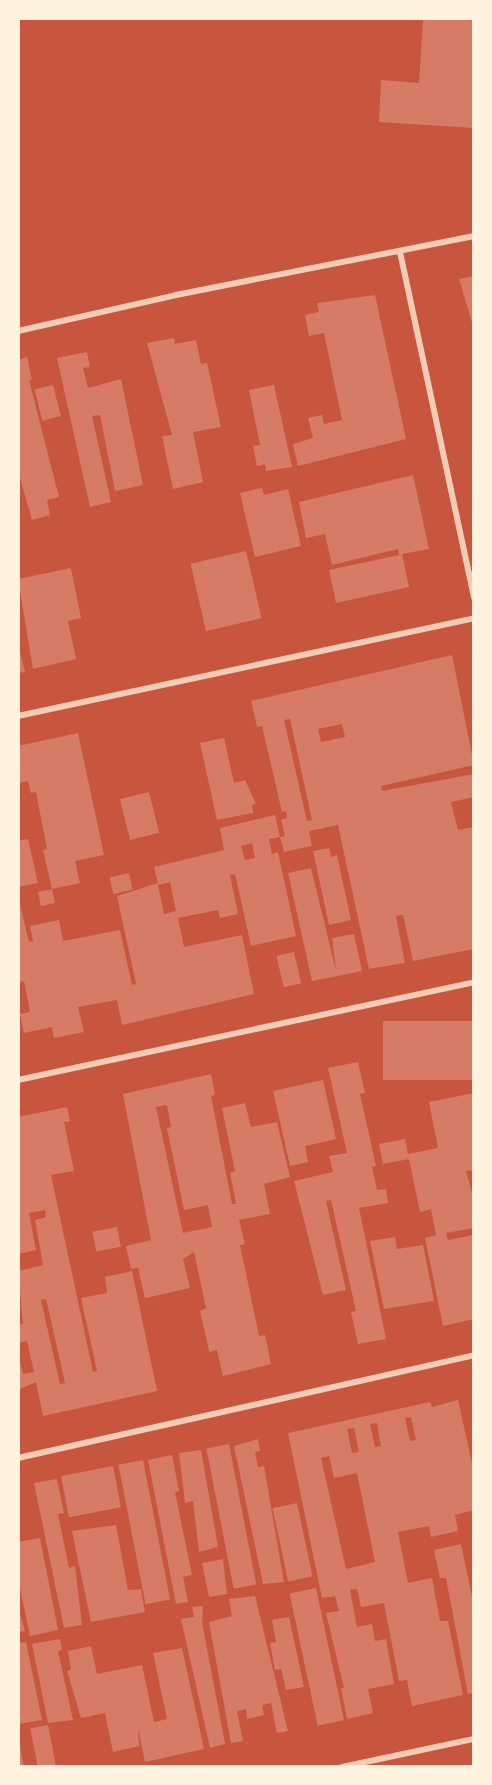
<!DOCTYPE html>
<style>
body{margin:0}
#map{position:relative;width:492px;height:1785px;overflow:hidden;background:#c8553d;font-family:Lora,serif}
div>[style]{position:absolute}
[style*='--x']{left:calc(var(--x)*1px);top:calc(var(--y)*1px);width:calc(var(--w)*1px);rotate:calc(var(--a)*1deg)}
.building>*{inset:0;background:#d67c66;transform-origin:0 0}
.minor>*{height:6px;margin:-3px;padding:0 3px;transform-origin:3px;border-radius:3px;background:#f1ccb7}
span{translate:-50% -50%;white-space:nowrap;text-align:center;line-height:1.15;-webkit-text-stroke:4.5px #fff3e0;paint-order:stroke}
.frame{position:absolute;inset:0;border:20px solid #fff3e0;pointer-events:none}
</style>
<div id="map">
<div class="building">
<div style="clip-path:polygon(423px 18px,474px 18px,474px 128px,379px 122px,381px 80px,419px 83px)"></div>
<div style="clip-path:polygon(474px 276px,474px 326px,473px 326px,459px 279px)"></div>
<div style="clip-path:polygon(375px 295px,406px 439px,298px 466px,293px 444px,313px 438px,308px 418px,322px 415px,324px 424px,342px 420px,324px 333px,309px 336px,305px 315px,319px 312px,317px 303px)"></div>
<div style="clip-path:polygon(174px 338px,175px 344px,196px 340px,201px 364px,207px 363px,221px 427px,193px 432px,203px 482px,173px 489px,162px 436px,172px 435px,147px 343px)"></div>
<div style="clip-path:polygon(87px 352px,90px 367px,83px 368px,88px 388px,121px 379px,143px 485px,115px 491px,100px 415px,92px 416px,111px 502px,90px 507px,57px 358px)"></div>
<div style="clip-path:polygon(27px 357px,32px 380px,29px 380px,59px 497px,47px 500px,50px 515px,32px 520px,18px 471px,18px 360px)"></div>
<div style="left:53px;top:385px;width:32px;height:19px;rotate:76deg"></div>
<div style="clip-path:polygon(274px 385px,292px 467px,266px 471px,265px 464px,257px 466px,253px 446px,260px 445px,249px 390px)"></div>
<div style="clip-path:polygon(413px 475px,429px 549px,402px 554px,409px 587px,336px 603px,329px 570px,399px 555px,398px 549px,332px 565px,325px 534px,306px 538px,299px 502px)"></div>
<div style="clip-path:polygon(262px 488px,264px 495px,288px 489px,301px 546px,255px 557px,240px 493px)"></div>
<div style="left:246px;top:551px;width:69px;height:57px;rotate:77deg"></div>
<div style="clip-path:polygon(71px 568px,81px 618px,68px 621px,76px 659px,33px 669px,18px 579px)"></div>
<div style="clip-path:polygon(18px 645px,25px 672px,18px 673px)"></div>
<div style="clip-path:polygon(evenodd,452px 655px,474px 765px,381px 786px,382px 791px,474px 774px,474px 797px,451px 802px,458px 830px,474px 827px,474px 949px,413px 961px,403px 915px,396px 916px,405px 963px,369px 969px,338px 825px,309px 831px,312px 846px,284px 852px,280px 837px,285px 836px,281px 820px,287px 818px,286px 811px,282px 812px,262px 726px,257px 727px,251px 701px,452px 655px,290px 719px,312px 820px,307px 821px,284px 720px,290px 719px,452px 655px,342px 724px,345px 737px,321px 742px,318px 729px,342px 724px)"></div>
<div style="clip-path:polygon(78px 733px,104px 855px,75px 861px,80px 883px,52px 889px,55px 903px,41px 906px,38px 892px,52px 889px,43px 850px,47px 849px,36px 792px,31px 793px,28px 781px,18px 783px,18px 746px)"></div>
<div style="clip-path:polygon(224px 738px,234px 783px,245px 780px,256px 804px,252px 805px,253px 813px,217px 820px,200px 743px)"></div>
<div style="left:149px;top:792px;width:42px;height:30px;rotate:76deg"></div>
<div style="clip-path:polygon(evenodd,275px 815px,280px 837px,269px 839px,272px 854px,278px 852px,296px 936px,251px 946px,235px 874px,230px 875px,238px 914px,220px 918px,218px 910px,178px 918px,184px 947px,242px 935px,254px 994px,122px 1025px,117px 1000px,78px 1007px,84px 1032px,54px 1038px,52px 1027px,24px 1033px,20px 1014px,30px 1012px,24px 981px,18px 983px,18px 896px,29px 942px,33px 941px,30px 926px,59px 920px,63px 941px,120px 930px,132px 985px,136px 984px,117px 896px,158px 883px,154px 867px,224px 850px,220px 828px,275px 815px,252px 843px,255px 858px,245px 860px,241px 846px,252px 843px,275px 815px,170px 882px,176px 911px,164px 914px,158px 885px,170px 882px)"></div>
<div style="clip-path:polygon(28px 839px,38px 883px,18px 887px,18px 841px)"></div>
<div style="clip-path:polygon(329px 848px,331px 857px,337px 855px,351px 920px,329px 925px,313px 851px)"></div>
<div style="clip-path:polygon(311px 868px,336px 971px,332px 938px,354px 934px,362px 971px,312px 981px,288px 873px)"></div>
<div style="left:129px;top:873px;width:17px;height:20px;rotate:77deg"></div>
<div style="left:294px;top:952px;width:32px;height:18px;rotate:77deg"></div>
<div style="left:474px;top:1021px;width:59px;height:91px;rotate:90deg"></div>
<div style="clip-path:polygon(358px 1062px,365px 1093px,360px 1094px,376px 1166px,372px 1167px,377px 1190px,386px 1189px,388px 1203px,359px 1208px,386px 1339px,358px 1344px,351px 1312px,356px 1311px,331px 1200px,326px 1201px,346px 1290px,323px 1295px,294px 1181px,333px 1172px,329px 1156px,347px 1153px,328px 1068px)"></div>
<div style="clip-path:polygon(evenodd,211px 1074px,215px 1095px,211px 1096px,232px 1204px,236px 1204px,230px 1173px,235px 1171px,222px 1108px,245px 1103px,251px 1127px,277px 1122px,290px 1177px,264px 1184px,270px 1214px,239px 1220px,245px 1244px,240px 1245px,259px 1336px,265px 1335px,271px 1364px,223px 1376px,217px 1350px,209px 1352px,208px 1346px,200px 1311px,206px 1308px,194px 1252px,183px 1259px,190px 1288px,145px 1298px,138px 1268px,131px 1269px,126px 1246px,151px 1240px,123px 1094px,211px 1074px,167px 1105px,171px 1127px,167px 1128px,184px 1210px,208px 1205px,212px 1227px,183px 1233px,156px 1107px,167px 1105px)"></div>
<div style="clip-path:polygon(323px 1080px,336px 1139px,305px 1146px,308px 1162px,290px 1166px,273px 1091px)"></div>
<div style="clip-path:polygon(474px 1093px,474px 1170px,466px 1171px,474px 1200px,474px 1228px,446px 1233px,448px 1240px,474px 1235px,474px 1319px,443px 1326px,425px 1238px,436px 1235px,431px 1209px,420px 1212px,409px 1159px,383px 1164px,379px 1144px,405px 1139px,408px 1154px,438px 1148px,429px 1102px)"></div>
<div style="clip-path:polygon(evenodd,67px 1107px,70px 1121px,64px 1122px,74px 1171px,51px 1175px,93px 1372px,97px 1371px,81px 1298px,107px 1293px,105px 1277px,132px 1271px,157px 1391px,43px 1416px,36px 1382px,18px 1390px,18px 1354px,23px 1374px,34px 1372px,27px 1341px,18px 1343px,18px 1325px,23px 1324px,18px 1271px,43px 1265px,35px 1220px,46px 1217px,45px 1210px,29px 1213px,36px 1250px,18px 1254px,18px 1117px,67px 1107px,46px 1299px,65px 1383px,60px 1384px,41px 1300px,46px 1299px)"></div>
<div style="left:117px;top:1227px;width:20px;height:25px;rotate:79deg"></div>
<div style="clip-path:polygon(395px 1237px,397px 1249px,423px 1245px,434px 1301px,384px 1309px,370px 1241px)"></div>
<div style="clip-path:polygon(evenodd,458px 1400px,474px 1472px,474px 1510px,455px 1515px,458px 1531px,431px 1537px,429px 1526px,398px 1532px,408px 1583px,432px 1578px,440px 1621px,448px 1621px,463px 1695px,412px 1706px,407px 1680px,399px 1681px,384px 1603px,361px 1607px,357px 1589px,350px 1590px,357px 1627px,372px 1624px,375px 1641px,386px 1639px,394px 1684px,368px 1689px,373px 1713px,347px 1719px,341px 1688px,344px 1688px,326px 1613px,339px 1611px,335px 1596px,322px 1598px,288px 1433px,430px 1402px,432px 1407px,458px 1400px,411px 1417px,416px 1440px,410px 1441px,405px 1418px,411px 1417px,458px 1400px,377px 1423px,381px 1446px,375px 1447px,370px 1424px,377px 1423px,458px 1400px,354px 1428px,359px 1452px,352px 1453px,347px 1429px,354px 1428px,458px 1400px,329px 1456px,334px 1478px,357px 1473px,375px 1562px,346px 1569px,321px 1458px,329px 1456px)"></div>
<div style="clip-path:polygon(258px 1439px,260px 1451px,255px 1452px,258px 1467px,264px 1466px,284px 1582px,263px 1584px,234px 1446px)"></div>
<div style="left:229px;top:1444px;width:143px;height:23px;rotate:79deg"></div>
<div style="clip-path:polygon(201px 1450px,218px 1547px,199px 1552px,193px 1501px,185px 1503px,179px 1453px)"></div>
<div style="clip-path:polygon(172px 1455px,179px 1491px,175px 1492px,192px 1575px,183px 1577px,188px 1602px,176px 1604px,148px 1460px)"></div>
<div style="left:143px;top:1460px;width:142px;height:25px;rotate:79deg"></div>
<div style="left:113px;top:1466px;width:42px;height:53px;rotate:79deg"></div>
<div style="clip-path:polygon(57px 1479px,64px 1513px,58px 1514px,69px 1568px,75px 1566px,82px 1625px,64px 1628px,34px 1483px)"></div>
<div style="left:297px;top:1503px;width:75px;height:25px;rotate:78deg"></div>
<div style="clip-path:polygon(116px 1525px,128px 1590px,141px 1589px,145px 1612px,91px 1622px,72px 1531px)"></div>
<div style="clip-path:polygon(40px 1538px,58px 1630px,30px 1636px,18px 1579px,18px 1542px)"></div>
<div style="clip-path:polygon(461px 1544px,474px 1606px,474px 1693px,468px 1694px,446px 1578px,440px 1578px,434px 1550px)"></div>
<div style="clip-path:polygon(223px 1559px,227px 1594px,209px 1597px,202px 1563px)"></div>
<div style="left:316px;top:1588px;width:135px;height:27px;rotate:78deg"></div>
<div style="clip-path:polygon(255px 1596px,288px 1731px,277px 1733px,271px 1703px,262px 1705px,264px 1715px,247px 1719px,246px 1709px,237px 1711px,243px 1741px,231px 1743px,209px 1622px,232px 1616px,229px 1599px)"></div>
<div style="clip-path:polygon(203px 1606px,202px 1622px,225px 1744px,210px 1748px,181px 1619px,194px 1617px,192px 1607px)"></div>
<div style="clip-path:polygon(18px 1607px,25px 1631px,18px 1632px)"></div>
<div style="clip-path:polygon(289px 1617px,304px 1687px,286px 1690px,281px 1669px,275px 1670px,270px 1643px,276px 1642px,272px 1620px)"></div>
<div style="clip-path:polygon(60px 1639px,62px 1650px,58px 1651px,73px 1720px,48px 1723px,32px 1644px)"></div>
<div style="clip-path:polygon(26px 1642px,42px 1720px,19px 1724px,18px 1643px)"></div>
<div style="clip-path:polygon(91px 1646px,97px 1674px,142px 1665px,154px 1722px,167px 1719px,153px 1653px,182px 1648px,204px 1749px,145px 1762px,138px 1728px,139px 1746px,113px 1752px,105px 1713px,81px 1718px,67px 1671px,71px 1670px,68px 1651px)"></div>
<div style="left:48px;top:1725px;width:43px;height:18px;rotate:79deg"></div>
<div style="clip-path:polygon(18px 1742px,19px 1742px,24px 1767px,18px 1767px)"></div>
</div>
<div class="minor">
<div style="--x:400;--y:252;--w:354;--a:77.9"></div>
<div style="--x:18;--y:331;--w:162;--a:-12.8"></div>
<div style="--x:176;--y:295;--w:304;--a:-11.2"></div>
<div style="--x:18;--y:716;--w:466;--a:-12.1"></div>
<div style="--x:18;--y:1080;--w:466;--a:-12.1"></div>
<div style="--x:18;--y:1458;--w:467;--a:-12.7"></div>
<div style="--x:342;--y:1767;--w:135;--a:-12"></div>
</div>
<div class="frame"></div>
</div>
